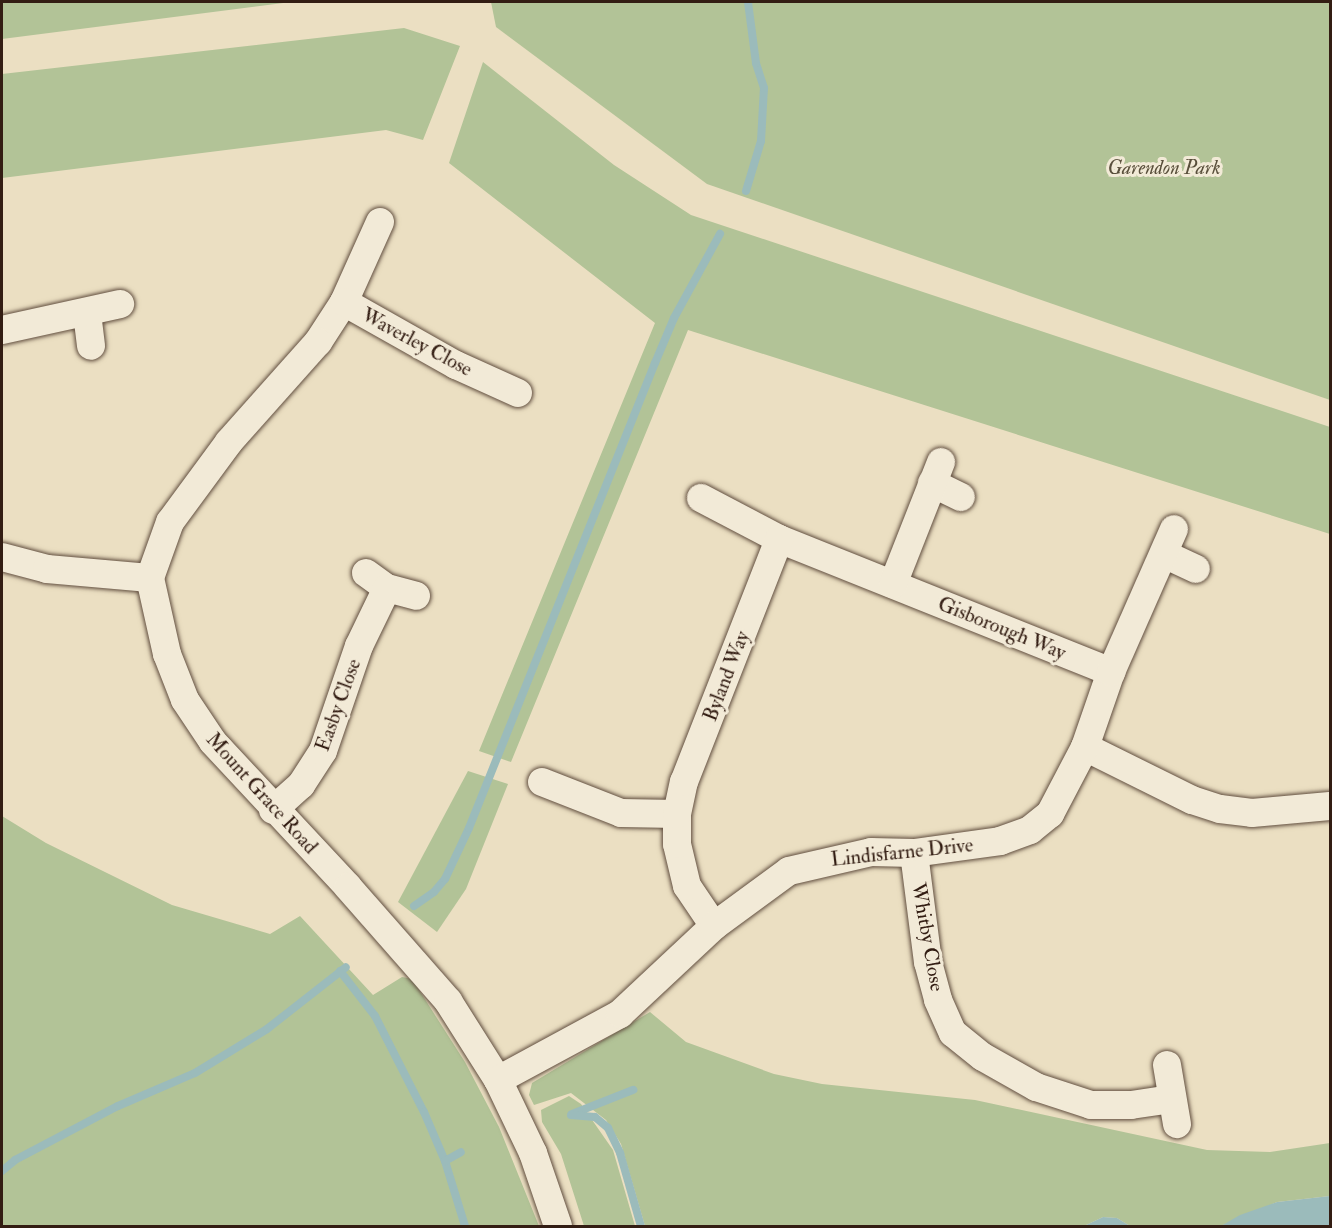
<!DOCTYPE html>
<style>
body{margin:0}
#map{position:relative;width:1332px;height:1228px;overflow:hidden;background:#ebdfc2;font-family:"IM FELL Double Pica",serif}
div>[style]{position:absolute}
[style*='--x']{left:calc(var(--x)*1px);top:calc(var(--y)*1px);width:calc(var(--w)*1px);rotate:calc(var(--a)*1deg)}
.green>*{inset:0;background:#b2c397}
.water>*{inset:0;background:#9bbbbb}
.stream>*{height:8px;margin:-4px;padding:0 4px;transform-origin:4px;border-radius:4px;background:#9bbbbb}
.roads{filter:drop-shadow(0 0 2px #614e3f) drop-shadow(0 0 2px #614e3f)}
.minor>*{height:28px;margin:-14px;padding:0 14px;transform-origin:14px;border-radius:14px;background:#f2ead7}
span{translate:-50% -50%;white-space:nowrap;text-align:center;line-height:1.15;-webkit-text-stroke:6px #f2ead7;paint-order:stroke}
.park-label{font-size:20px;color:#594f3b;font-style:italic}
.street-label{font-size:20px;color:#331d13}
.frame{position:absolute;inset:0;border:3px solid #331d13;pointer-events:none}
</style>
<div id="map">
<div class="green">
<div style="clip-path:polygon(2px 2px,291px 2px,2px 39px)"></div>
<div style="clip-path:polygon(491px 2px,1330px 2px,1330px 400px,707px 184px,496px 27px)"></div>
<div style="clip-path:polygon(404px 28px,460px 46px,423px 140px,386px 130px,2px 178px,2px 74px)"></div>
<div style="clip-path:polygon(483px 62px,614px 165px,691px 215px,1330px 427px,1330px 534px,688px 330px,511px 762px,479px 751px,655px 323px,449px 163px)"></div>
<div style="clip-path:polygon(468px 771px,508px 784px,466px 889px,437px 932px,398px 902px)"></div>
<div style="clip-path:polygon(2px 816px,46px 843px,172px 905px,270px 934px,300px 916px,373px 995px,402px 977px,412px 979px,465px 1062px,499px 1127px,539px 1226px,2px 1226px)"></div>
<div style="clip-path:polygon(650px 1012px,686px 1042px,774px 1074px,822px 1084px,975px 1100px,1207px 1150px,1270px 1152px,1330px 1143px,1330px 1196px,1277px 1202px,1221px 1226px,1130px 1226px,1117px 1218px,1103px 1217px,1084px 1226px,645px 1226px,621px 1144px,606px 1120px,571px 1093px,534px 1105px,529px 1095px,532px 1083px)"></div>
<div style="clip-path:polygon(569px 1096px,581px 1104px,613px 1150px,635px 1226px,584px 1226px,561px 1154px,542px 1122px,541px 1110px)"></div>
</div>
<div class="water">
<div style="clip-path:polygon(1330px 1196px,1330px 1226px,1221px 1226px,1240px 1215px,1277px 1202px)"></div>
<div style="clip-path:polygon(1103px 1217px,1117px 1218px,1130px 1226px,1084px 1226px)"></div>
</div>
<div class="stream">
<div style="--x:746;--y:191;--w:52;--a:-73.3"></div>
<div style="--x:761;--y:141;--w:53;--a:-86.8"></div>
<div style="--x:764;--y:88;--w:26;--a:-108"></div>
<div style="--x:756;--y:63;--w:62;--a:-97.5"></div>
<div style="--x:414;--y:906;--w:24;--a:-35"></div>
<div style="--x:434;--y:892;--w:17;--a:-50"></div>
<div style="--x:445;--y:879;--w:56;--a:-64.8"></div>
<div style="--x:469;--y:828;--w:501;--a:-68.2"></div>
<div style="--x:655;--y:363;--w:49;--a:-67.1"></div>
<div style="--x:674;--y:318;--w:96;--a:-61.3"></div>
<div style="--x:340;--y:971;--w:57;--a:52.1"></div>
<div style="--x:375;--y:1016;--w:108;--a:63"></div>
<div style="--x:424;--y:1112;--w:53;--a:66.8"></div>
<div style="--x:445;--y:1161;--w:68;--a:72.9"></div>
<div style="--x:572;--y:1114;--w:66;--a:-21.5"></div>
<div style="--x:571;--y:1115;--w:24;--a:5"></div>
<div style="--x:595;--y:1117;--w:17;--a:40"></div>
<div style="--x:608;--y:1128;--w:28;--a:64"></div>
<div style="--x:620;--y:1153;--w:76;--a:74"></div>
<div style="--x:445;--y:1161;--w:18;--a:-29"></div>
<div style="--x:2;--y:1171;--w:17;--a:-40"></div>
<div style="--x:15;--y:1160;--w:116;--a:-27.7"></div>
<div style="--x:118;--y:1106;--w:84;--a:-23.2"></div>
<div style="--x:195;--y:1073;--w:84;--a:-31.4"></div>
<div style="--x:267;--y:1029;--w:100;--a:-38.1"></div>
</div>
<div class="roads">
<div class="minor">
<div style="--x:380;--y:222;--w:88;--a:114.2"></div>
<div style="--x:344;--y:302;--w:48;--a:123"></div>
<div style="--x:318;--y:342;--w:134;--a:131.7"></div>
<div style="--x:229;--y:442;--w:99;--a:126.4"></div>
<div style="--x:170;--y:522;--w:59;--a:109.7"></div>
<div style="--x:150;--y:578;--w:78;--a:77.4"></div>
<div style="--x:167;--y:654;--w:49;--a:68.6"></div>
<div style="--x:185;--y:700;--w:50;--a:56.3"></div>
<div style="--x:213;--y:742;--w:198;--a:47"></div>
<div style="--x:348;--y:887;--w:152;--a:48.7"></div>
<div style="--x:448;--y:1001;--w:93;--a:57.7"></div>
<div style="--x:498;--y:1080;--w:81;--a:64.4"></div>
<div style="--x:533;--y:1153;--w:77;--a:71.1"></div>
<div style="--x:344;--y:302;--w:129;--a:29.4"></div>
<div style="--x:456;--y:365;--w:68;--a:24.3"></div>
<div style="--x:87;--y:313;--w:33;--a:83"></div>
<div style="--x:2;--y:330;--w:121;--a:-12.4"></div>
<div style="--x:932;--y:483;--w:32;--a:26"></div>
<div style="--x:701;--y:498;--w:88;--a:27.7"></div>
<div style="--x:779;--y:539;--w:358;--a:21.8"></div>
<div style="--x:1164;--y:554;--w:35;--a:25"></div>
<div style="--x:2;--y:557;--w:47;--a:14.9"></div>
<div style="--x:47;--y:569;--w:103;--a:5"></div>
<div style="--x:366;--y:573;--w:26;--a:36"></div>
<div style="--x:387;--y:588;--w:30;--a:15"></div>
<div style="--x:893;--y:584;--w:131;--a:-68.5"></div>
<div style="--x:1085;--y:747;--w:119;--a:26.4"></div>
<div style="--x:1192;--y:800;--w:29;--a:18"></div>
<div style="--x:1220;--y:809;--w:32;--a:7"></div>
<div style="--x:1252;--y:813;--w:78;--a:-5.1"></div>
<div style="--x:542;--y:782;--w:85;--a:21.4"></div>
<div style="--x:621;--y:813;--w:56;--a:1"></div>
<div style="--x:273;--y:810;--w:38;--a:-42"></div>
<div style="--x:301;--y:785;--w:40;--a:-57.1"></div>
<div style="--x:323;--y:751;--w:111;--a:-71.1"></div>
<div style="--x:359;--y:646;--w:64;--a:-64.2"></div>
<div style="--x:914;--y:853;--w:110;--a:82.7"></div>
<div style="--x:928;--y:962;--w:39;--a:75"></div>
<div style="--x:938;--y:1000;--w:36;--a:66"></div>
<div style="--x:953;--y:1033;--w:38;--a:39"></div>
<div style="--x:983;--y:1057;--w:61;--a:29.5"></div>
<div style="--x:1036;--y:1087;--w:58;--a:18.1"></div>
<div style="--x:1091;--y:1105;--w:40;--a:0"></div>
<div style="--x:1131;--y:1105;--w:40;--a:-8.5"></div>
<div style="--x:714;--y:926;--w:48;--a:-124"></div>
<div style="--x:687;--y:886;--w:43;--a:-103.4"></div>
<div style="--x:677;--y:844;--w:30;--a:-90"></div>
<div style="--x:677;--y:814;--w:33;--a:-78"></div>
<div style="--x:684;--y:782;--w:261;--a:-68.6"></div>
<div style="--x:1167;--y:1065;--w:60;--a:80.4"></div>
<div style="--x:498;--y:1080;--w:139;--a:-28.4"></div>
<div style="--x:620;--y:1014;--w:129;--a:-43.1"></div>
<div style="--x:714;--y:926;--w:93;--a:-36.3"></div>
<div style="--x:789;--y:871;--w:84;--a:-13"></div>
<div style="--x:871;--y:852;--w:43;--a:1.3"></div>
<div style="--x:914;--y:853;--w:87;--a:-7.9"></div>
<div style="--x:1000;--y:841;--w:32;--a:-20"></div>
<div style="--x:1030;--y:830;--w:26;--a:-39"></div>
<div style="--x:1050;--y:814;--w:76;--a:-62.4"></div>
<div style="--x:1085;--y:747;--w:79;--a:-70.9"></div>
<div style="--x:1111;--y:672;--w:156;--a:-66.2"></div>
</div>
</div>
<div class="park-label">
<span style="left:1164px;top:167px">Garendon Park</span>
</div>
<div class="street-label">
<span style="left:417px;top:342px;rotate:28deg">Waverley Close</span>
<span style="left:1002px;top:628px;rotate:22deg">Gisborough Way</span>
<span style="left:726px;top:676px;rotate:-69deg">Byland Way</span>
<span style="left:338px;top:705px;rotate:-70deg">Easby Close</span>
<span style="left:262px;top:793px;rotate:48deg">Mount Grace Road</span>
<span style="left:902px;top:852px;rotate:-6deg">Lindisfarne Drive</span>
<span style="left:928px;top:937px;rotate:80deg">Whitby Close</span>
</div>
<div class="frame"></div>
</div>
